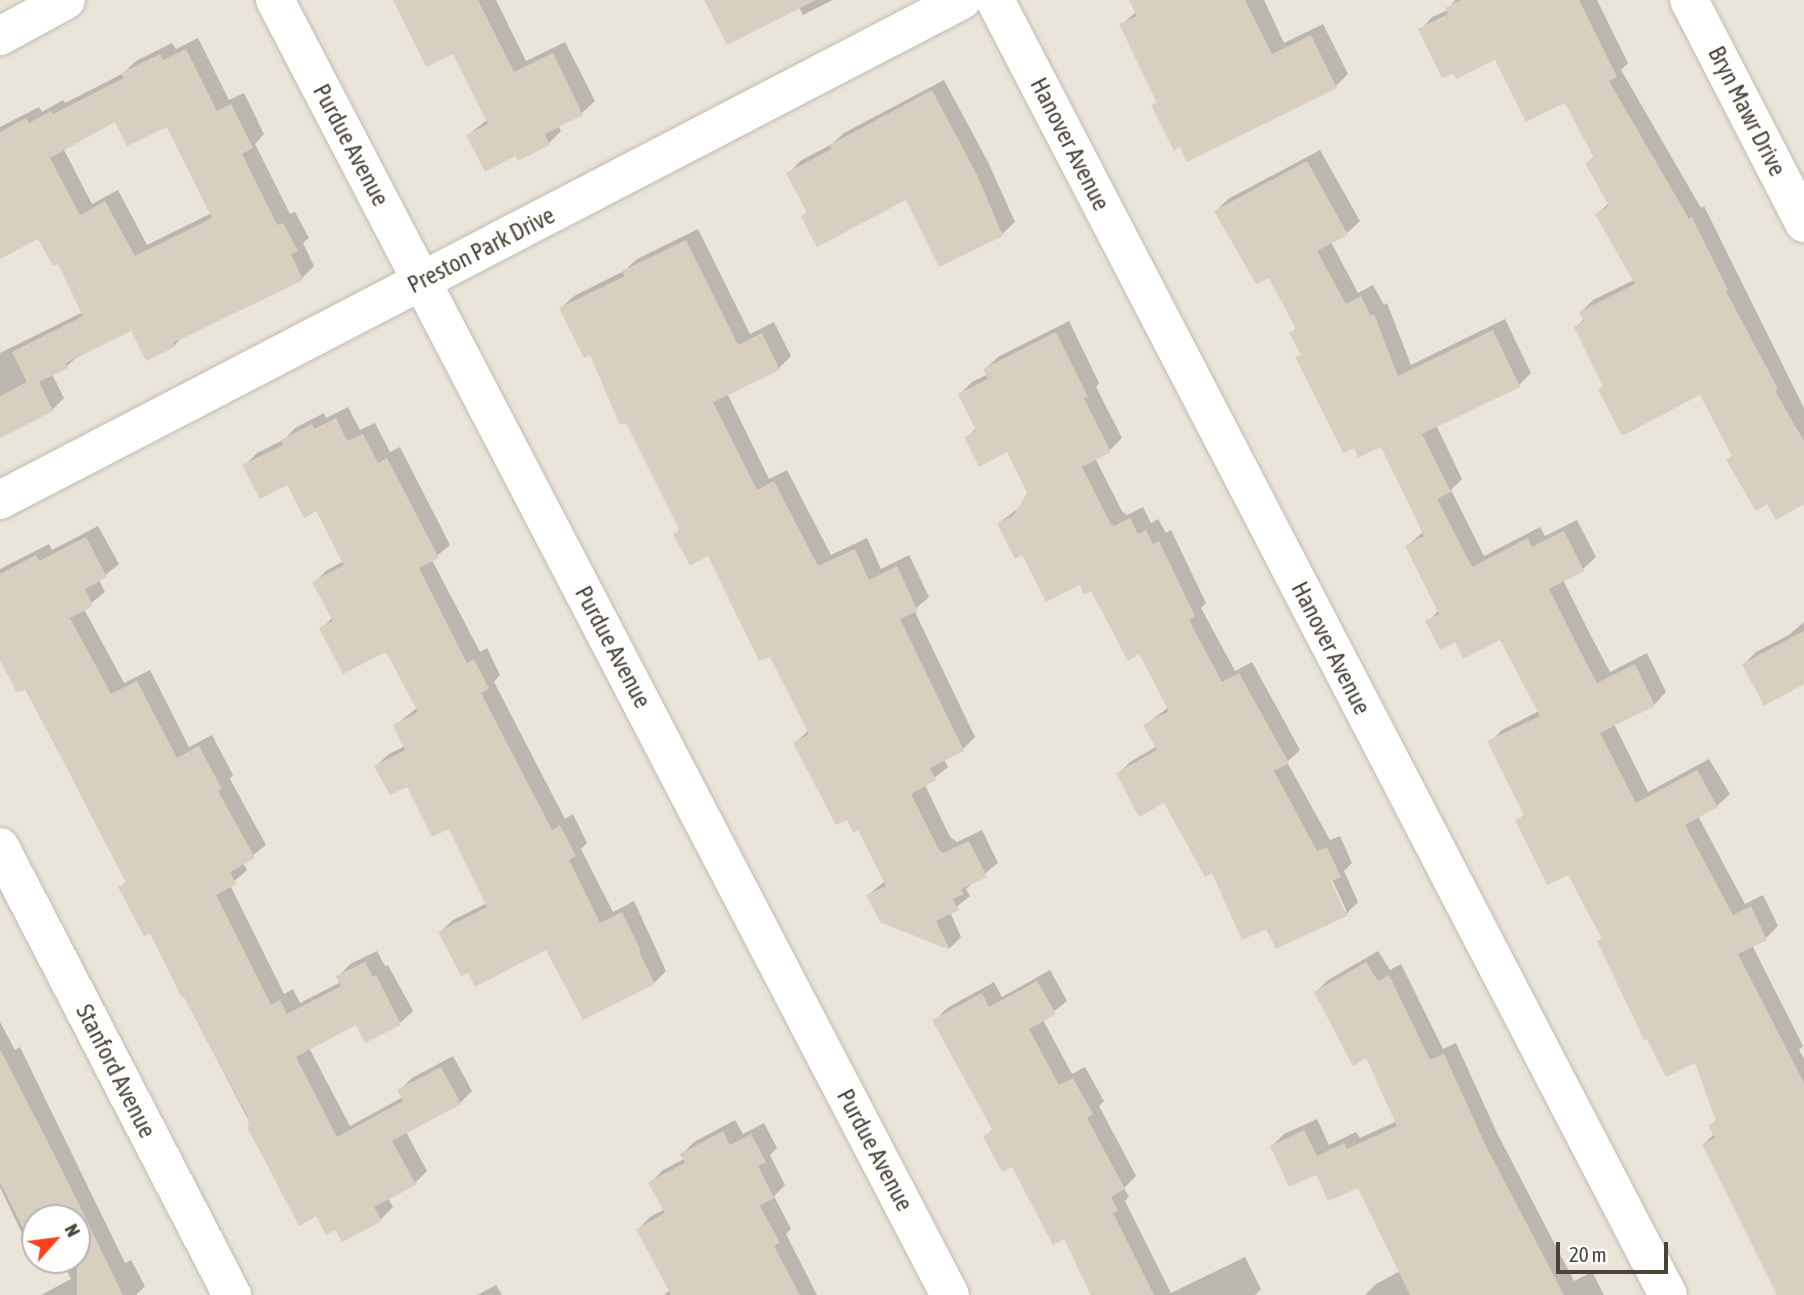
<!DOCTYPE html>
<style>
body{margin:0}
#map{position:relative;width:1804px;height:1295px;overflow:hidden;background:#f6f3ec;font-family:"Asap Condensed",sans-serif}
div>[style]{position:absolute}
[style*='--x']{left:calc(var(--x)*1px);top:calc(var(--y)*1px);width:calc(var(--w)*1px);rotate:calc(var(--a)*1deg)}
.residential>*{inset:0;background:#eae5da}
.shadow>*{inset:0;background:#0003}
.building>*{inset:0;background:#d8cfc1}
.roads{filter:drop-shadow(0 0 2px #c2bbae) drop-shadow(0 0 2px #c2bbae)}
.street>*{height:38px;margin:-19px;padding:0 19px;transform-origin:19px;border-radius:19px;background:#fff}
span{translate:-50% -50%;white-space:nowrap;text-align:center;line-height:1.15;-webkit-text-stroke:5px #fff;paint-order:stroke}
.street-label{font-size:24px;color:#4b4439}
.north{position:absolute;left:21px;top:1204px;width:70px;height:70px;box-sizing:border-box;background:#fff;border:2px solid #b7b4b0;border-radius:50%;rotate:62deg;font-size:19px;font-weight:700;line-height:28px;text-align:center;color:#4b4439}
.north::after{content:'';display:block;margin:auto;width:24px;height:32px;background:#fc3f1d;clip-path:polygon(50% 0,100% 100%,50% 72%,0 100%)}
.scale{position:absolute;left:1556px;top:1242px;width:112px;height:32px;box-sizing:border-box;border:4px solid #4b4439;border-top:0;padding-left:9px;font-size:21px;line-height:24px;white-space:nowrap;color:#4b4439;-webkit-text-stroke:5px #fff;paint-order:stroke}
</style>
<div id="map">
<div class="residential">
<div style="clip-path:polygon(evenodd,0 0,1804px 0,1804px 1295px,0 1295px,0 0,35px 1218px,77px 1218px,77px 1260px,35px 1260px,35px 1218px)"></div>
</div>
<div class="shadow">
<div style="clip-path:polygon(393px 0,496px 0,526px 61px,565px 42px,595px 101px,582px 113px,558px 125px,561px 131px,549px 143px,516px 154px,468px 135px,488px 119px,453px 51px)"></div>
<div style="clip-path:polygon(709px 0,833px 0,803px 15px,799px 7px)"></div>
<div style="clip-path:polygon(1133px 0,1264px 0,1284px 43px,1323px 24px,1348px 74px,1336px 86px,1181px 145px,1153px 106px,1158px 101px,1121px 25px,1137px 11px)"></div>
<div style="clip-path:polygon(1455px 0,1597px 0,1628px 63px,1621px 70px,1701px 208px,1704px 206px,1804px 408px,1804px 502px,1768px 502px,1728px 460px,1734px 454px,1700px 392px,1605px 385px,1576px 327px,1584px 319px,1581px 312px,1593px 300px,1634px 280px,1597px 214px,1609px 203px,1587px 163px,1595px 156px,1565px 101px,1495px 57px,1420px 30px,1432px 17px,1448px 10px)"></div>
<div style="clip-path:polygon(evenodd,198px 38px,229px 100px,244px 93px,264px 134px,255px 144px,290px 214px,295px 212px,309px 238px,303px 243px,314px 266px,302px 278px,183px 336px,174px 346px,132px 329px,80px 354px,67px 366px,52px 374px,64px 398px,52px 410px,0 436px,0 353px,83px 312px,59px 262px,39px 236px,0 257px,0 127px,39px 107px,42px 112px,63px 100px,65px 103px,122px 74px,136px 61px,172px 43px,176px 49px,198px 38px,116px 120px,168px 124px,212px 213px,147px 245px,118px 190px,92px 204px,63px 148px,116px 120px)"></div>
<div style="clip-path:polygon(944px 80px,988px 162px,1015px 222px,1002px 234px,907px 197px,803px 216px,808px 211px,788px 174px,800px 161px,832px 144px,844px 133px)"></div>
<div style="clip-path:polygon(1320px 150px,1360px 221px,1347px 233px,1331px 242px,1358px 293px,1373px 285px,1384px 305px,1387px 303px,1411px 365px,1505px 319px,1531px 373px,1519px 385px,1436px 425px,1462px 479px,1451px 490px,1484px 556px,1540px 527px,1545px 536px,1577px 520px,1596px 557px,1583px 569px,1563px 580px,1592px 638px,1610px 672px,1647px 653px,1666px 692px,1654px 705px,1614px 724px,1648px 792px,1709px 759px,1730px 794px,1717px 806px,1698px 816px,1745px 904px,1763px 895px,1778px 926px,1766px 938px,1752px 945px,1803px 1046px,1799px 1050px,1804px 1059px,1804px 1295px,1779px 1295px,1704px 1144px,1714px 1134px,1710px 1126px,1717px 1119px,1695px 1060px,1599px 942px,1604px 937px,1568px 873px,1517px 821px,1525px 814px,1490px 742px,1502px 730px,1539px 711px,1501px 637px,1455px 640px,1427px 622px,1439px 610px,1407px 546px,1423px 532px,1382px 445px,1297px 358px,1302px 354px,1291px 333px,1297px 327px,1270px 275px,1216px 211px,1228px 199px)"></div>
<div style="clip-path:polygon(698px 229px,750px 334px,774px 322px,791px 356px,779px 368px,727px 393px,769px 479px,787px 470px,831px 555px,867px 538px,881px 569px,909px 555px,929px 597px,914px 610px,975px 737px,963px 749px,944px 759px,948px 767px,925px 785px,950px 837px,957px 842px,982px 830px,998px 863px,966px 889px,970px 896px,950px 912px,961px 937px,950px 948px,882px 921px,868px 895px,885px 881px,859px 828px,847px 818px,795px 743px,809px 730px,770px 654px,708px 554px,675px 534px,681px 529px,591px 353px,561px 308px,574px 296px,624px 271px,637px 259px)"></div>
<div style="clip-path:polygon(evenodd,1069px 321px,1099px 383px,1096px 387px,1122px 438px,1109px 451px,1095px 458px,1122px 511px,1127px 515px,1143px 507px,1151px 523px,1158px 519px,1166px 533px,1171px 530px,1206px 603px,1201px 608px,1235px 671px,1252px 662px,1300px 750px,1287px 762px,1330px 840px,1340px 836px,1352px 863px,1344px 871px,1358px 902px,1346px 914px,1267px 927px,1213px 870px,1165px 800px,1118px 774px,1130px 762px,1157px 746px,1145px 725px,1169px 707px,1140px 652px,1092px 589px,999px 523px,1020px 507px,1029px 493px,1008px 450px,967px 438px,976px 428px,960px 394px,972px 382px,988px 374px,985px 369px,998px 357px,1069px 321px,1329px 873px,1347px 912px,1343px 912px,1326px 874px,1329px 873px)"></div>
<div style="clip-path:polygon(348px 407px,360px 430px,375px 423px,390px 452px,400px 447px,450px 545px,432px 560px,480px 652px,487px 648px,500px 675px,494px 682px,565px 819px,573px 814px,587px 843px,581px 849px,613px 912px,634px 901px,666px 971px,654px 983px,547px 948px,440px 932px,453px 920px,487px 903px,449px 826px,408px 784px,376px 766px,389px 754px,405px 746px,395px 725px,417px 708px,387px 650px,322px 629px,333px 617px,315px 582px,327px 570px,344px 561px,317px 509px,288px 482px,245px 465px,257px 453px,285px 439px,295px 428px,324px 413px,326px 418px)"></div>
<div style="clip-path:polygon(98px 526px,119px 564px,99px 580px,105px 592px,84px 609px,124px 683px,150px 670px,189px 747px,212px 735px,233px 775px,230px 779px,266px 845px,243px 863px,247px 870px,230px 885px,284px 994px,293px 989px,300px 1003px,341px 982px,338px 977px,350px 964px,377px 951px,385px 966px,388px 965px,413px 1011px,400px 1023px,366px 1041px,357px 1023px,309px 1048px,350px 1126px,403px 1097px,399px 1091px,412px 1078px,453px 1056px,472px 1091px,460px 1103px,406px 1132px,427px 1171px,415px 1183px,388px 1198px,393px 1207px,381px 1219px,336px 1227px,317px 1214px,251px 1125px,150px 931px,120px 888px,127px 881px,0 641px,0 569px,49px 544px,52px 550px)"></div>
<div style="clip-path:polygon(1804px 622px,1804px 682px,1744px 664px,1756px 652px,1789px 635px)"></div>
<div style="clip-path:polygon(1378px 951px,1390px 970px,1401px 964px,1443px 1049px,1456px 1043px,1497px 1133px,1574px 1281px,1592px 1272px,1604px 1295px,1365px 1295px,1376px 1284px,1400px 1271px,1359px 1186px,1317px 1173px,1272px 1146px,1284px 1134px,1317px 1119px,1329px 1145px,1356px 1132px,1360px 1138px,1397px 1121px,1366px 1056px,1316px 992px,1328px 980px)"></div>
<div style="clip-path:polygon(1050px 970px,1067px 1001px,1043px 1020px,1072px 1074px,1085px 1067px,1104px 1101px,1099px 1106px,1136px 1176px,1124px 1188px,1129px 1197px,1125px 1201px,1171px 1293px,1245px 1257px,1261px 1289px,1255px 1295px,1093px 1295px,1064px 1237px,1013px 1165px,986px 1136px,994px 1128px,935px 1021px,947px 1008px,994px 982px,1002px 997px)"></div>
<div style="clip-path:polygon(0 1022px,15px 1050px,20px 1047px,125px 1263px,131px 1260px,145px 1286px,136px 1295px,41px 1295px,71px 1279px,62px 1260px,77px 1260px,77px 1218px,35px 1218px,35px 1235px,25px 1240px,0 1187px)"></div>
<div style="clip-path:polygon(735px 1120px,743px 1134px,764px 1123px,777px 1148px,770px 1155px,785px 1185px,774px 1196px,791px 1229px,786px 1234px,817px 1295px,664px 1295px,670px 1290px,638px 1229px,650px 1217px,665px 1209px,651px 1182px,663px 1170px,684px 1159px,682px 1154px,694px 1142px)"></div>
<div style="clip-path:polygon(496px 1285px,502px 1295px,477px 1295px)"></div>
</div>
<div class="building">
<div style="clip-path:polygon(393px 0,478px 0,514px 72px,553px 53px,583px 115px,545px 134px,550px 145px,518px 161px,515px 156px,485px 172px,466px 135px,488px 124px,453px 54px,426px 67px)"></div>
<div style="clip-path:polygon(704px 0,816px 0,727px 45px)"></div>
<div style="clip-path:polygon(1129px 0,1245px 0,1272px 54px,1311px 35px,1337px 88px,1187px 162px,1180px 147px,1174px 151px,1151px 105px,1157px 103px,1119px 24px,1137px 16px)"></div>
<div style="clip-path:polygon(1461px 0,1579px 0,1617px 77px,1609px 81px,1689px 219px,1692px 217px,1728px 290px,1726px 291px,1778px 389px,1775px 391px,1804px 441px,1804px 504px,1776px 520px,1767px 504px,1756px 511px,1726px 460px,1732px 456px,1700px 395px,1622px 436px,1598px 389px,1603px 386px,1574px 327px,1584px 321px,1579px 312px,1635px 284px,1595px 214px,1609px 206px,1585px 163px,1594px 158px,1565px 103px,1526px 122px,1495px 60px,1456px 79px,1453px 74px,1442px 78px,1418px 29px,1448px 14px,1445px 8px)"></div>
<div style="clip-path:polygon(evenodd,186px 49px,217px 111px,231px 104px,253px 148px,242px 154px,277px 225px,283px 223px,298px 251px,291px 254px,303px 280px,173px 343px,175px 347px,146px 361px,131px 331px,66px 363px,68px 368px,39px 382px,53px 411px,0 438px,0 396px,27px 382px,12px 352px,83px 316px,58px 264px,53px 266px,38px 239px,0 259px,0 132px,26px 118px,29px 123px,51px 111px,53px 114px,124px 78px,121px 73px,160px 54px,163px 60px,186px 49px,115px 122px,127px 146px,167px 127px,212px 218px,135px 256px,105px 201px,80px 215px,50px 158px,115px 122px)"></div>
<div style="clip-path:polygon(932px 90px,977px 175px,1003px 236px,939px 267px,906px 200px,817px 247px,801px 216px,807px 213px,786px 173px,832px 149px,830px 145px)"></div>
<div style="clip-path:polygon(1307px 161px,1348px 235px,1317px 251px,1346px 304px,1361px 296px,1371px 316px,1374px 314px,1398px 376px,1493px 330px,1520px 387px,1422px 434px,1451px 492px,1437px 499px,1472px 567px,1528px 538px,1532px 547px,1564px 531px,1584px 571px,1549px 589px,1580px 651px,1597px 683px,1635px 664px,1655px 706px,1600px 733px,1636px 803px,1697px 770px,1718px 807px,1685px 825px,1733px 915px,1751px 906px,1767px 940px,1738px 954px,1804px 1083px,1804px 1295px,1777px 1295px,1702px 1144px,1715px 1138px,1708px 1125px,1716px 1121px,1695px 1063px,1666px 1077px,1647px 1039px,1644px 1040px,1597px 941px,1602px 939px,1568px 875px,1547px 885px,1515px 820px,1524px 816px,1487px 741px,1540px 716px,1500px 640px,1463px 659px,1455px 642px,1440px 650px,1425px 621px,1439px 614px,1405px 546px,1424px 536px,1381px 447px,1358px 458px,1354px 448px,1343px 453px,1295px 357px,1301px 355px,1289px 333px,1296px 329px,1269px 278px,1256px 284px,1214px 211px)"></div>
<div style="clip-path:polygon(686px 240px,738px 345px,762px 333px,780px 370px,713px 402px,757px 490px,774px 481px,818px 566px,855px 549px,869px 580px,897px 566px,918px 611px,900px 619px,964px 751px,930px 768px,936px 780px,911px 794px,939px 850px,943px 853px,969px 841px,987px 877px,961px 889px,964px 894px,953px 899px,959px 910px,936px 921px,950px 950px,880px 922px,866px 895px,886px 886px,858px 830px,853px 833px,847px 820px,836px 825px,793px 743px,809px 734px,770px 657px,759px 661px,708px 556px,690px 566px,673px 534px,680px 531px,626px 423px,620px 425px,590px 355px,584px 358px,559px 308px,625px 276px,622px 271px)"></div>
<div style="clip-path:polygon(1056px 332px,1088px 397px,1084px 399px,1111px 452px,1082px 467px,1110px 523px,1114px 526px,1130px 518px,1138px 534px,1146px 530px,1153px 544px,1159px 541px,1195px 616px,1189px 620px,1222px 682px,1239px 673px,1289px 763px,1274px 771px,1317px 851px,1327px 847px,1341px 877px,1331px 881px,1347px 916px,1276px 949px,1266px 929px,1242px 940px,1212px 873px,1205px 877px,1164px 803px,1139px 817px,1116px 773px,1157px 750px,1143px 725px,1169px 711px,1139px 654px,1128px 661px,1091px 591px,1084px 595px,1080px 585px,1046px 602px,1022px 555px,1015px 559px,997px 523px,1013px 516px,1027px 493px,1007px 452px,979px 467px,964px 437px,976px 431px,958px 394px,988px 379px,983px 369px)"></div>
<div style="clip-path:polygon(336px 418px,347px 441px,363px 434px,378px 463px,387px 458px,439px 558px,419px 568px,467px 663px,474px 659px,489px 689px,481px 693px,552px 830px,560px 825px,576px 856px,569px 860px,600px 923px,622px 912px,641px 951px,639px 952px,655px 984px,583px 1020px,546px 950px,475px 987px,468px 973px,461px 976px,438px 932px,487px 907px,449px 829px,432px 837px,407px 787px,390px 795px,374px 766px,405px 750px,393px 725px,418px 712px,386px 652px,343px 674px,319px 628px,333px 621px,312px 582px,344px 565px,316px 511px,304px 518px,287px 485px,260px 499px,242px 465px,283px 445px,281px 440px,312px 424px,314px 429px)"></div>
<div style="clip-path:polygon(86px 537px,107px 577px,85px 589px,93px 606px,70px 618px,111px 694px,137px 681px,177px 758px,199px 746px,222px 789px,218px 791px,255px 858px,230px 872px,236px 884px,216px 895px,271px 1005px,280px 1000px,287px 1014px,341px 986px,336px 976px,365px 962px,373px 977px,376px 975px,401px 1025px,365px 1043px,356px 1025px,296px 1057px,337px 1137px,403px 1101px,397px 1090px,441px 1067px,461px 1104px,392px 1141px,416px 1185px,374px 1207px,382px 1221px,342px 1242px,335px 1230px,326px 1235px,316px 1216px,299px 1226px,247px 1127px,249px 1125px,247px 1115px,184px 997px,182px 998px,150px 933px,144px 936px,118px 887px,126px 883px,26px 689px,17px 693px,0 660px,0 574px,36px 555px,39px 561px)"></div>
<div style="clip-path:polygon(1804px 631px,1804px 684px,1764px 706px,1742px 664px)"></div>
<div style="clip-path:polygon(1366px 962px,1378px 981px,1389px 975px,1430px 1060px,1444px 1054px,1486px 1146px,1564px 1295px,1410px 1295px,1358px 1188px,1328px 1201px,1316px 1175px,1289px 1187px,1270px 1146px,1304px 1130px,1317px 1156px,1344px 1143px,1347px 1149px,1397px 1126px,1366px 1058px,1353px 1066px,1314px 992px)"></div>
<div style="clip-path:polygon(1037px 981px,1056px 1014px,1029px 1029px,1059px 1085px,1073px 1078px,1093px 1114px,1087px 1118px,1125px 1189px,1111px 1197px,1118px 1211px,1113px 1213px,1154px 1295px,1091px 1295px,1064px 1239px,1053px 1245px,1012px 1167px,1002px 1172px,983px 1136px,993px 1131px,932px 1020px,982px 993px,989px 1007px)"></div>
<div style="clip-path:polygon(0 1049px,58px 1162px,123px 1295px,77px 1295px,77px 1217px,35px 1218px,35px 1237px,29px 1240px,0 1182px)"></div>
<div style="clip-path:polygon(723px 1131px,730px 1145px,751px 1134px,766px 1162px,758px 1166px,774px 1198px,760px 1206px,780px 1243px,774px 1246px,800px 1295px,671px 1295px,636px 1229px,665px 1213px,648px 1182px,685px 1163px,680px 1154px)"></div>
</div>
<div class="roads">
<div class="street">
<div style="--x:275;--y:0;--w:1460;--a:62.47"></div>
<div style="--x:995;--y:0;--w:1459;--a:62.54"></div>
<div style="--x:1689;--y:0;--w:251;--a:62.7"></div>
<div style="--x:0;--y:36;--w:75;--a:-28.6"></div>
<div style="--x:0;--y:500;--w:1084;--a:-27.46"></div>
<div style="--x:0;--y:847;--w:505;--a:62.62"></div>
</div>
</div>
<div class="street-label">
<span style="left:1747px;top:111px;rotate:63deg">Bryn Mawr Drive</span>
<span style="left:1070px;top:144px;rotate:63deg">Hanover Avenue</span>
<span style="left:351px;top:145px;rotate:62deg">Purdue Avenue</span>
<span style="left:481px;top:250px;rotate:-27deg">Preston Park Drive</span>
<span style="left:613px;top:647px;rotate:62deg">Purdue Avenue</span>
<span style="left:1331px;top:648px;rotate:63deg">Hanover Avenue</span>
<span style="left:116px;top:1071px;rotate:63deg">Stanford Avenue</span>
<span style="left:875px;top:1150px;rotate:62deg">Purdue Avenue</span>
</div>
<div class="north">N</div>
<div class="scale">20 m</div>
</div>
